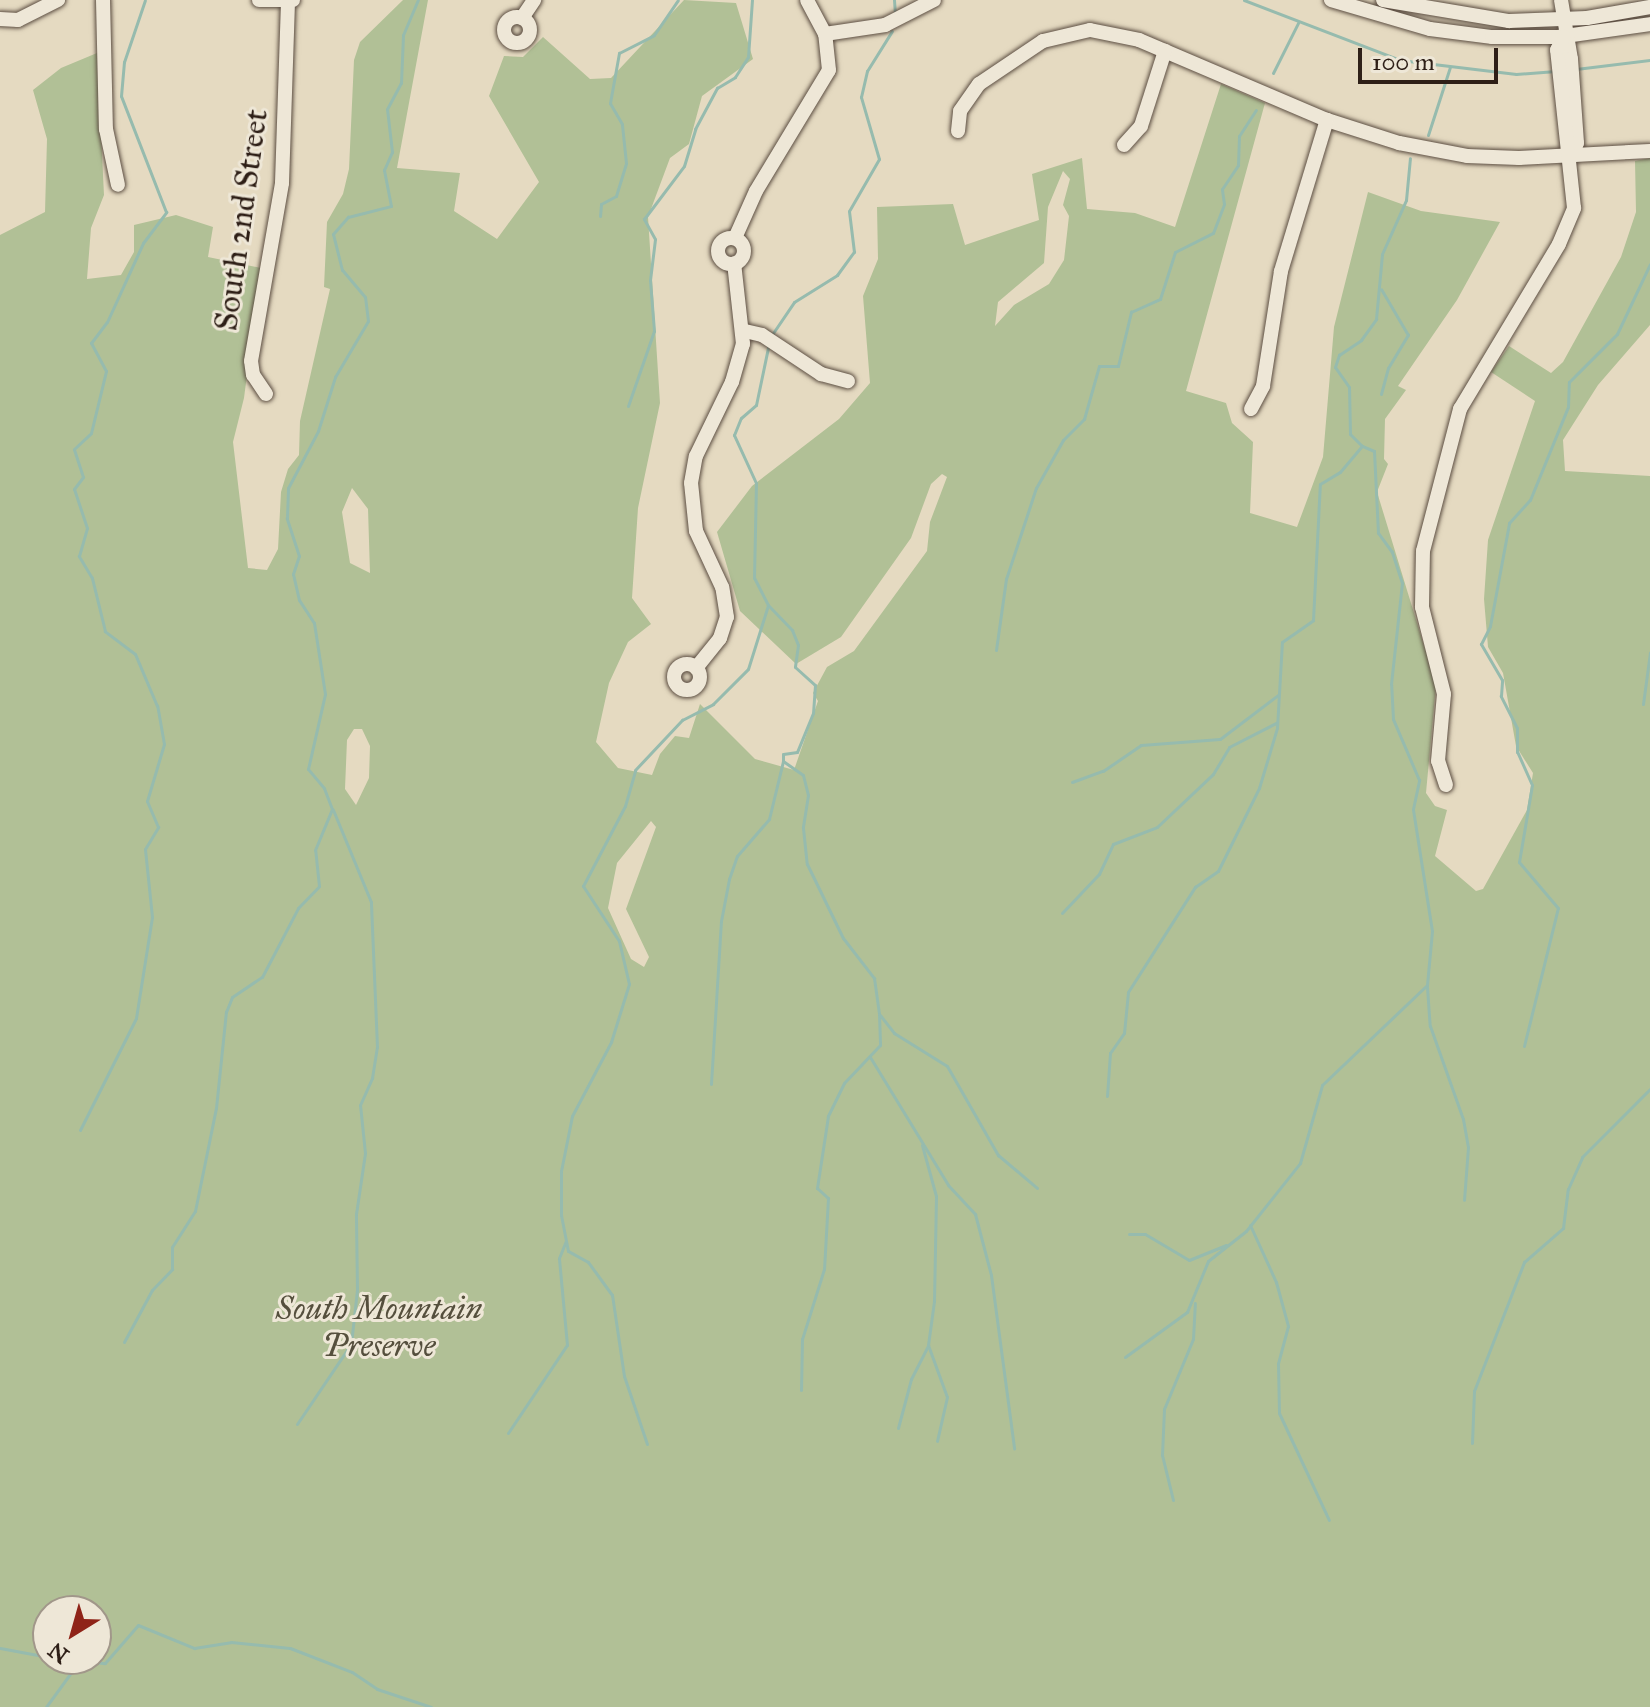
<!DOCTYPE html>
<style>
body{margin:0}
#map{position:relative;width:1650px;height:1707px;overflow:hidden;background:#e5dac1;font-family:"IM FELL Great Primer",serif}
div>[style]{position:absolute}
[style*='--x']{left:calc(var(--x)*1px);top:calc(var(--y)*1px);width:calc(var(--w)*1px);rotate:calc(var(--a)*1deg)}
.green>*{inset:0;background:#b1c096}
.stream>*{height:3px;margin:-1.5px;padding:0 1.5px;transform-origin:1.5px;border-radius:1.5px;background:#96bbae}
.roads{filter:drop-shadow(0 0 2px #5c4e42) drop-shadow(0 0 2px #5c4e42)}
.minor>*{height:14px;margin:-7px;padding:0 7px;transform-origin:7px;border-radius:7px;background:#eee7d7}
.minor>.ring{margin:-7px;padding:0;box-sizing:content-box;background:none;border:14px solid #eee7d7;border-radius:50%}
span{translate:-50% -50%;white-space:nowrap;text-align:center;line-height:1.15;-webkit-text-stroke:6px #eee7d7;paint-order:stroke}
.street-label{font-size:32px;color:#2e1f17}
.park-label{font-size:32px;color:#554f3d;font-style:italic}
.north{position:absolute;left:32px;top:1595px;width:80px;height:80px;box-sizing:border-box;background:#eee7d7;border:2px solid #a1978a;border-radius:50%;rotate:217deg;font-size:22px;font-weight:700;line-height:32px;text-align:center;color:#2e1f17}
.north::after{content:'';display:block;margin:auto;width:28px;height:36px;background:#8f2418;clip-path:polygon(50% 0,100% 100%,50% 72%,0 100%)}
.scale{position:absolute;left:1358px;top:48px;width:140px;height:36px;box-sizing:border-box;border:4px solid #2e1f17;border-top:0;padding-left:10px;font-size:24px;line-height:28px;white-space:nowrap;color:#2e1f17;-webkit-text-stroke:6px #eee7d7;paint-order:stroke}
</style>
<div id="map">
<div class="green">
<div style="clip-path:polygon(evenodd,403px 0,428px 0,397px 168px,460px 173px,454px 211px,497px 239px,539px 182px,489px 96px,504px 56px,523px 57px,543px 37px,590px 79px,611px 78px,684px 0,736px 3px,753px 59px,702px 96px,689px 144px,670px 158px,648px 217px,660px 403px,638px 508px,632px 598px,651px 624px,628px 642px,609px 683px,596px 742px,618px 768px,652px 775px,660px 754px,675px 736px,689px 738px,700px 704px,755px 759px,794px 770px,818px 701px,813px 693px,827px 667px,854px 651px,927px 551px,930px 522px,947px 477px,942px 474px,931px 484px,911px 538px,841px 637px,796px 664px,740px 611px,717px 532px,752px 486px,839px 419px,870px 383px,863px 296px,878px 259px,877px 207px,953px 204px,965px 245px,1039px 220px,1032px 174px,1082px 158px,1087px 209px,1135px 213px,1175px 227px,1221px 84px,1265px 103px,1186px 391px,1226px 403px,1232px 423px,1253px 442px,1250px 513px,1297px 527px,1323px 457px,1334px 327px,1368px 192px,1421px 211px,1500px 222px,1457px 300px,1398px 386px,1406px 390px,1385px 419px,1384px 459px,1388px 464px,1377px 492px,1436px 685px,1426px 793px,1435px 806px,1447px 810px,1435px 856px,1476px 891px,1483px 889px,1527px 810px,1533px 773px,1516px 746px,1503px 673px,1488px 647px,1484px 599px,1488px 540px,1535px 401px,1491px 372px,1509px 346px,1551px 373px,1563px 362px,1621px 257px,1636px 212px,1635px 161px,1650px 158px,1650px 325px,1598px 385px,1563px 440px,1565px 471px,1650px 476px,1650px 1707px,0 1707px,0 235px,45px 212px,47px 139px,33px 90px,61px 68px,97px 53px,104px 195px,91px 228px,87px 279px,121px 275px,134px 252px,134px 225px,176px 215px,213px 227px,208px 257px,261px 268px,244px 398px,233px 442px,248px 568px,267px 570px,278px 549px,281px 492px,288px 469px,299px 455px,300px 421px,330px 289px,324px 287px,327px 222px,343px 194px,349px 169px,354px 60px,360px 42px,403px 0,1063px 171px,1070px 179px,1063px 205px,1069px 216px,1064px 260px,1049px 284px,1014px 305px,995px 326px,998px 302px,1044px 263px,1048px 207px,1063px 171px,403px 0,352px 488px,368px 509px,370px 573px,350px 563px,342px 512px,352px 488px,403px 0,354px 729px,362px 729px,370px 746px,369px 778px,356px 805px,345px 789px,347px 740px,354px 729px,403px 0,651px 821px,656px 827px,626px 909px,649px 957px,644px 967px,631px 959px,608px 908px,617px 863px,651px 821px,403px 0,48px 1611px,96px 1611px,96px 1659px,48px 1659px,48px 1611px)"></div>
</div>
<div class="stream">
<div style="--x:894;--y:0;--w:13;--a:86"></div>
<div style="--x:1244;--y:0;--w:167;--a:21"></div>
<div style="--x:1400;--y:60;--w:117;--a:6.9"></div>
<div style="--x:1516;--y:74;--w:40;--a:-4.3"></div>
<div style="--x:1576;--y:69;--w:75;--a:-6.9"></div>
<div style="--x:1273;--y:73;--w:56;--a:-63.4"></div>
<div style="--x:1428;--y:135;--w:71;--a:-72.1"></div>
<div style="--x:600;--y:216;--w:12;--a:-85"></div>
<div style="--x:601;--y:204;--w:17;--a:-28"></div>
<div style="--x:616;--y:196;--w:34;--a:-73"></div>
<div style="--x:626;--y:163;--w:39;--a:-96"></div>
<div style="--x:622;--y:124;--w:24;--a:-120"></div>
<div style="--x:610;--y:103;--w:51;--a:-79.8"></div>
<div style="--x:619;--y:53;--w:39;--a:-27"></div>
<div style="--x:654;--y:35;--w:42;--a:-55.6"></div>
<div style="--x:771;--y:336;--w:41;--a:-55.9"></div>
<div style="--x:794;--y:302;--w:51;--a:-32.1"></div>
<div style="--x:837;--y:275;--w:29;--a:-54"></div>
<div style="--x:854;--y:252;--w:41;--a:-97"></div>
<div style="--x:849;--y:211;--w:60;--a:-60"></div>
<div style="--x:879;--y:159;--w:65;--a:-106.2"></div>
<div style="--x:861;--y:97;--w:27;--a:-77"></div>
<div style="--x:867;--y:71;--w:47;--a:-58"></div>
<div style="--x:1381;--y:394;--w:27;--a:-75"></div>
<div style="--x:1388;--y:368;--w:39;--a:-59"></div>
<div style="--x:1408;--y:335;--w:53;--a:-120.4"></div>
<div style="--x:628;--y:406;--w:79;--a:-70.9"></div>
<div style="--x:654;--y:331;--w:51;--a:-94.5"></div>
<div style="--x:650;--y:280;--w:41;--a:-83"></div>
<div style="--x:655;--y:239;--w:23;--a:-119"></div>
<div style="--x:644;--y:219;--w:66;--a:-53"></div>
<div style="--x:684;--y:166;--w:39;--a:-73"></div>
<div style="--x:695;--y:129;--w:47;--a:-61.8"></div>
<div style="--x:717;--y:88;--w:21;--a:-31"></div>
<div style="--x:735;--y:77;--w:24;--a:-57"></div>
<div style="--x:748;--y:57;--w:57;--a:-86"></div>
<div style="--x:768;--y:605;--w:35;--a:46"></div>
<div style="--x:792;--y:630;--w:16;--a:68"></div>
<div style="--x:798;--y:645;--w:22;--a:98"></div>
<div style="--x:795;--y:667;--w:27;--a:42"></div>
<div style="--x:815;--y:685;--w:28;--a:94"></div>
<div style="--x:813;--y:713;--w:42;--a:112.3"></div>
<div style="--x:797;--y:752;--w:14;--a:172"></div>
<div style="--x:783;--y:754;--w:7;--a:90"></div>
<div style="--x:783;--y:761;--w:24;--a:35"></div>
<div style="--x:803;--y:775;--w:21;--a:76"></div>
<div style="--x:808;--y:795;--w:33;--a:99"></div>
<div style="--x:803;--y:828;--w:36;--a:84"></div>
<div style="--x:807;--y:864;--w:82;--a:64.1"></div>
<div style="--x:843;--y:938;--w:51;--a:52.2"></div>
<div style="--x:874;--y:978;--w:36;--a:82"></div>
<div style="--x:879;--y:1014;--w:31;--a:88"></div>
<div style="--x:880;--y:1045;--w:52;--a:133.5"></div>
<div style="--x:844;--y:1083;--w:37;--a:116"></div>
<div style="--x:828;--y:1116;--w:73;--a:98.7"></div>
<div style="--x:817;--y:1188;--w:15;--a:42"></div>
<div style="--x:828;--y:1198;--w:71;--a:93.2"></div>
<div style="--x:824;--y:1269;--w:73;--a:107.4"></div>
<div style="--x:802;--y:1339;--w:51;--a:91.1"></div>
<div style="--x:996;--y:650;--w:72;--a:-82"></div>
<div style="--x:1006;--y:579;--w:96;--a:-71.8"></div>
<div style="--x:1036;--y:488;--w:55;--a:-60.6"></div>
<div style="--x:1063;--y:440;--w:30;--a:-45"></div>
<div style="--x:1084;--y:419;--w:55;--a:-74.2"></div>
<div style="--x:1099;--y:366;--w:19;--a:0"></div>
<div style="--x:1118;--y:366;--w:56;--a:-76.5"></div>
<div style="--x:1131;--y:312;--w:32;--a:-24"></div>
<div style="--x:1160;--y:299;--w:49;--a:-72.3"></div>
<div style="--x:1175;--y:252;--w:42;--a:-26.6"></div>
<div style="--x:1213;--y:233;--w:31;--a:-69"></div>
<div style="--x:1224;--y:204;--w:15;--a:-98"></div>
<div style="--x:1222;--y:189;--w:29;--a:-56"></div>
<div style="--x:1238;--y:165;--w:29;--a:-88"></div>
<div style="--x:1239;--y:136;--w:31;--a:-57"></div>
<div style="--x:1643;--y:704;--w:52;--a:-82.3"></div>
<div style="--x:1072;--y:782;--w:33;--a:-20"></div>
<div style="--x:1103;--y:771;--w:46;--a:-34.4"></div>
<div style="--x:1141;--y:745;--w:79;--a:-4.3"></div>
<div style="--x:1220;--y:739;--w:73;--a:-37.2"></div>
<div style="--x:1062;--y:913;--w:54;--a:-46.5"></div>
<div style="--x:1099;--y:874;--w:33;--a:-65"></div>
<div style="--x:1113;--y:844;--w:47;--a:-21.1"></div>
<div style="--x:1157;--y:827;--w:77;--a:-43.4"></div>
<div style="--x:1213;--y:774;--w:31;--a:-59"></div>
<div style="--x:1229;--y:747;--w:53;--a:-27.1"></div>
<div style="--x:1427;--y:987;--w:39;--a:86"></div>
<div style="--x:1430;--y:1026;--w:99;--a:70.5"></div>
<div style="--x:1463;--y:1119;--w:28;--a:80"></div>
<div style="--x:1468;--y:1147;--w:53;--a:94.3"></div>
<div style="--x:880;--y:1015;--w:23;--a:52"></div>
<div style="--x:894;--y:1033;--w:62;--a:31.9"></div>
<div style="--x:947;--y:1066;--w:103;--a:60.2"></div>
<div style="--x:998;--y:1155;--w:51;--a:40.2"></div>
<div style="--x:1524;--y:1046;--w:142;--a:-76.2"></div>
<div style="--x:1558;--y:908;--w:60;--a:-130.3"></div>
<div style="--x:1519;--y:862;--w:78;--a:-80.4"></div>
<div style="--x:1532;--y:785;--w:36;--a:-114"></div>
<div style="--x:1517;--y:752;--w:24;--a:-90"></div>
<div style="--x:1517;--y:728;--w:36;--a:-117"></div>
<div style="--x:1501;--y:696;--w:16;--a:-86"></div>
<div style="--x:1502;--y:680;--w:42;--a:-120.3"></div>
<div style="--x:1481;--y:644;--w:20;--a:-63"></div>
<div style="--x:1490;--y:626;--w:105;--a:-79.5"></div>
<div style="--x:1509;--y:523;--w:31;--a:-48"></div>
<div style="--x:1530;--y:500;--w:100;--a:-67.8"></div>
<div style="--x:1568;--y:407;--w:25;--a:-88"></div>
<div style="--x:1569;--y:382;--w:68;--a:-45"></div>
<div style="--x:1617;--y:334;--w:77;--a:-64.8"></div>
<div style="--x:870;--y:1057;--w:150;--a:58.6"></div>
<div style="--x:948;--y:1185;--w:40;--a:47"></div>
<div style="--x:975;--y:1214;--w:63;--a:75.3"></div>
<div style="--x:991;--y:1275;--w:175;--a:82.4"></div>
<div style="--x:711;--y:1084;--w:163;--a:-86.5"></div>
<div style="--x:721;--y:921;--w:43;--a:-79.2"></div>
<div style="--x:729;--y:879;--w:24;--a:-71"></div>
<div style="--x:737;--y:856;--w:49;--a:-49.1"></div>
<div style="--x:769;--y:819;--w:60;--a:-76.4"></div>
<div style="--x:1107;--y:1096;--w:43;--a:-86"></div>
<div style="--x:1110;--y:1053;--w:24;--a:-55"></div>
<div style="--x:1124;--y:1033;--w:41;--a:-84.4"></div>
<div style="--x:1128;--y:992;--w:125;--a:-57.5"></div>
<div style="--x:1195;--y:887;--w:28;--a:-35"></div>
<div style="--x:1218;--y:871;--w:93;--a:-63.7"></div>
<div style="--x:1259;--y:788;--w:63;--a:-73.3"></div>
<div style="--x:1277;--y:728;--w:86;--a:-86.7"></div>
<div style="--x:1282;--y:642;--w:38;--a:-35"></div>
<div style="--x:1313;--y:620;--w:136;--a:-87.1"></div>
<div style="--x:1320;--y:484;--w:23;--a:-31"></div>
<div style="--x:1340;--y:472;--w:34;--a:-50"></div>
<div style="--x:1362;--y:446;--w:17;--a:-135"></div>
<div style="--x:1350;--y:434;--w:47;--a:-91.2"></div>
<div style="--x:1349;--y:387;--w:24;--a:-125"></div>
<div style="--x:1335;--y:367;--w:13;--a:-72"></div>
<div style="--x:1339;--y:355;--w:27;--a:-34"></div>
<div style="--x:1361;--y:340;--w:26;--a:-54"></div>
<div style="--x:1376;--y:319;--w:65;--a:-84.7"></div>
<div style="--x:1382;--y:254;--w:59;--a:-66"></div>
<div style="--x:1406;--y:200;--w:42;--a:-84.6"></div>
<div style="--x:80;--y:1130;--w:125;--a:-63.4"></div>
<div style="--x:136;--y:1018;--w:102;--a:-81"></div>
<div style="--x:152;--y:917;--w:68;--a:-95.9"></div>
<div style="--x:145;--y:849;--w:26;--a:-59"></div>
<div style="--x:158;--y:827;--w:28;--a:-113"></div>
<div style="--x:147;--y:801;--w:59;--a:-73.4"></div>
<div style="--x:164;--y:744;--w:39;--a:-100"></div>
<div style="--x:157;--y:706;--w:56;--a:-112.9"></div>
<div style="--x:135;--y:654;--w:38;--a:-143"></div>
<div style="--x:105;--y:631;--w:55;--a:-103.8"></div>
<div style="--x:92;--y:578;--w:26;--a:-121"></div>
<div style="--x:79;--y:556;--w:29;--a:-74"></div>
<div style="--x:87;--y:528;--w:41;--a:-108.4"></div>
<div style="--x:74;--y:489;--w:15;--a:-53"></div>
<div style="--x:83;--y:477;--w:29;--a:-108"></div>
<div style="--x:74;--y:449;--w:23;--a:-43"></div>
<div style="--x:91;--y:433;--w:64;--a:-76.4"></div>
<div style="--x:106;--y:371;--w:32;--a:-118"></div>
<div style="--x:91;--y:343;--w:26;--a:-53"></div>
<div style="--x:107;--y:322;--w:87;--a:-65.5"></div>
<div style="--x:143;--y:243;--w:39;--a:-53"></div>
<div style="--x:166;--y:212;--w:124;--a:-111.2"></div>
<div style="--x:121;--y:96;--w:34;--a:-85"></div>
<div style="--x:124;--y:62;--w:65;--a:-71.3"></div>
<div style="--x:1250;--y:1225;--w:63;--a:65.5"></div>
<div style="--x:1276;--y:1282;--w:46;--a:74.7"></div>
<div style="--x:1288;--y:1326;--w:39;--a:105"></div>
<div style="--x:1278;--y:1364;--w:49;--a:88.8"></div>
<div style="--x:1279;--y:1413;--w:118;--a:65"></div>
<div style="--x:1129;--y:1234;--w:16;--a:0"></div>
<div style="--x:1145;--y:1234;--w:51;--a:30.6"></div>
<div style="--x:1189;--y:1260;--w:40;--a:-22"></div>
<div style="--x:124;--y:1342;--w:59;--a:-61.7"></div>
<div style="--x:152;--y:1290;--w:29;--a:-46"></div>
<div style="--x:172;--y:1269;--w:22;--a:-90"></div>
<div style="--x:172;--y:1247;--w:43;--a:-57.4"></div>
<div style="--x:195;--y:1211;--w:105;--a:-78.5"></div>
<div style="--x:216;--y:1108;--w:97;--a:-84.1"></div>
<div style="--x:226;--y:1012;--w:16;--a:-68"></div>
<div style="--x:232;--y:997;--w:36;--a:-34"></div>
<div style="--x:262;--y:977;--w:78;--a:-62.4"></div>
<div style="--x:298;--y:908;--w:30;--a:-46"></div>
<div style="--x:319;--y:886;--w:36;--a:-96"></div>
<div style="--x:315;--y:850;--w:44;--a:-67.5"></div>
<div style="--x:332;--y:809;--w:22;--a:-111"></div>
<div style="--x:324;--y:788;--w:25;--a:-130"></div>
<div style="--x:308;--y:769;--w:77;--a:-77.2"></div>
<div style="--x:325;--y:694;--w:72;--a:-98.8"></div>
<div style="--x:314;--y:623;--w:27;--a:-123"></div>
<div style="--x:299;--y:600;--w:27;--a:-103"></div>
<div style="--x:293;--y:574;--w:19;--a:-72"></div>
<div style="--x:299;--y:556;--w:40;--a:-108"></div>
<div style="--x:287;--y:518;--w:30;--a:-88"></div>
<div style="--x:288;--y:488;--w:64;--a:-62.2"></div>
<div style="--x:318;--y:431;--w:57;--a:-72.5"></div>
<div style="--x:335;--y:377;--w:65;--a:-59.5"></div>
<div style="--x:368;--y:321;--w:24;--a:-97"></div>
<div style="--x:365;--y:297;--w:35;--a:-130"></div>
<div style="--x:342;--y:270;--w:37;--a:-104"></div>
<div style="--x:333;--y:234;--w:23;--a:-49"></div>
<div style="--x:348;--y:217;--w:44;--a:-14.3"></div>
<div style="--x:391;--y:206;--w:37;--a:-101"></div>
<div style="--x:384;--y:170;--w:20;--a:-66"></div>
<div style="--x:392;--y:152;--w:43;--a:-96.6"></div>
<div style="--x:387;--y:109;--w:30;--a:-62"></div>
<div style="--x:401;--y:83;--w:48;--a:-87.6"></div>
<div style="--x:403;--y:35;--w:38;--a:-67"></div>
<div style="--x:928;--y:1345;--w:55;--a:69.9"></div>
<div style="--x:947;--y:1397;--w:45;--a:102.8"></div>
<div style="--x:1125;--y:1357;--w:77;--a:-36"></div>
<div style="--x:1187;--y:1312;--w:55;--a:-67.6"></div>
<div style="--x:1208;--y:1261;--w:48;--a:-38.3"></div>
<div style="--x:1246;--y:1231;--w:87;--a:-51.5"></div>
<div style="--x:1300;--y:1163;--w:81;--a:-74.2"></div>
<div style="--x:1322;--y:1085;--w:145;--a:-43.6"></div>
<div style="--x:1427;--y:985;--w:54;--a:-84.7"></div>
<div style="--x:1432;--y:931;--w:123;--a:-98.9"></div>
<div style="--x:1413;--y:809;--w:30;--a:-78"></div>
<div style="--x:1419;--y:780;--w:66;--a:-113.1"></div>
<div style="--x:1393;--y:719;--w:35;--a:-93"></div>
<div style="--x:1391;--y:684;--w:102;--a:-83.8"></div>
<div style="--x:1402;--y:583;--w:33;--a:-108"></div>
<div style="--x:1392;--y:552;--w:24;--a:-126"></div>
<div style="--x:1378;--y:533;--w:82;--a:-92.8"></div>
<div style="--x:1374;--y:451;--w:13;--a:-157"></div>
<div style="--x:297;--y:1424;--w:97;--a:-56"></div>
<div style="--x:351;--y:1344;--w:54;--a:-83.7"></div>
<div style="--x:357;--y:1290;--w:76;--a:-90.8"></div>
<div style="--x:356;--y:1214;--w:62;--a:-81.6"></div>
<div style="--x:365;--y:1153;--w:48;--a:-95.9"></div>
<div style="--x:360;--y:1105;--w:30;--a:-66"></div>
<div style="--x:372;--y:1078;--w:31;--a:-81"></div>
<div style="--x:377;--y:1047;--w:145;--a:-92.4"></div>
<div style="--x:371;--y:902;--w:100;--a:-112.4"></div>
<div style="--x:898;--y:1428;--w:51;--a:-75.1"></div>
<div style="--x:911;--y:1379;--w:38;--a:-63"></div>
<div style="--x:928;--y:1345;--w:44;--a:-82.2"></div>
<div style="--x:934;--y:1301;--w:105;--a:-88.9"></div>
<div style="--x:936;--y:1196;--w:53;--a:-105.4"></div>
<div style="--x:508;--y:1433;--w:106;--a:-56.2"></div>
<div style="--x:567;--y:1345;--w:87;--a:-95.3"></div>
<div style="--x:559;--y:1258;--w:18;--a:-68"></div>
<div style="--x:1472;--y:1443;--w:52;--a:-87.8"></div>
<div style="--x:1474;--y:1391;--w:138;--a:-68.8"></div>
<div style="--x:1524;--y:1262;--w:52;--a:-41.1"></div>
<div style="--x:1563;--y:1228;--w:39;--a:-83"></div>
<div style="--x:1568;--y:1189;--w:35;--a:-66"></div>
<div style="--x:1582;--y:1157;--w:96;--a:-45"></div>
<div style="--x:647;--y:1444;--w:72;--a:-108.7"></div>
<div style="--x:624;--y:1376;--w:82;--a:-98.4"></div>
<div style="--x:612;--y:1295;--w:41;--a:-126"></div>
<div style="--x:588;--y:1262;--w:23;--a:-151"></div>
<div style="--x:568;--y:1251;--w:37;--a:-101"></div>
<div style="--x:561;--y:1215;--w:44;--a:-90"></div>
<div style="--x:561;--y:1171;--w:56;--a:-78.7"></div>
<div style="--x:572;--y:1116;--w:84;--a:-62.2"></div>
<div style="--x:611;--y:1042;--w:61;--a:-72.8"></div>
<div style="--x:629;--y:984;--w:44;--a:-103.1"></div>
<div style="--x:619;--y:941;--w:66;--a:-123.2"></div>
<div style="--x:583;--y:886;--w:90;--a:-62.3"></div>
<div style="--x:625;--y:806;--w:37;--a:-74"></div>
<div style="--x:635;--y:770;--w:69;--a:-46.8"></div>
<div style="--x:682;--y:720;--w:35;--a:-27"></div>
<div style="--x:713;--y:704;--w:49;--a:-45"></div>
<div style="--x:748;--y:669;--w:67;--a:-72.6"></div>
<div style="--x:768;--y:605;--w:30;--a:-117"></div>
<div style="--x:754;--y:578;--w:95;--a:-88.8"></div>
<div style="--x:756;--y:483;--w:53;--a:-114.6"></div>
<div style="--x:734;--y:435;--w:18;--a:-68"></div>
<div style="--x:741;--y:418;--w:20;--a:-41"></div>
<div style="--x:756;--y:405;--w:63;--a:-78.2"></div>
<div style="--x:1173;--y:1500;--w:46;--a:-103.7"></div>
<div style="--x:1162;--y:1455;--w:46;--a:-87.5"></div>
<div style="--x:1164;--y:1409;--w:76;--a:-67.5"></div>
<div style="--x:1193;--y:1339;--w:36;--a:-87"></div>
<div style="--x:0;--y:1648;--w:49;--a:10.6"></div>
<div style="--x:70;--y:1659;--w:35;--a:7"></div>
<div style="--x:105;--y:1663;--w:50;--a:-49"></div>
<div style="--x:138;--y:1625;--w:61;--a:22.3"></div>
<div style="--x:194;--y:1648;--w:37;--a:-9"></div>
<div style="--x:231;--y:1642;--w:59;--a:5.8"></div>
<div style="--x:290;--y:1648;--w:66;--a:21.2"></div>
<div style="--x:352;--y:1672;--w:30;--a:34"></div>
<div style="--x:377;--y:1689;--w:57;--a:18.4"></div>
<div style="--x:46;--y:1707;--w:58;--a:-54.1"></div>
</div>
<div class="roads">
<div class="minor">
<div style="--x:103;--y:0;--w:129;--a:88.7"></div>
<div style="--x:106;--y:129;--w:57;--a:77.9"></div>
<div style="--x:259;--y:0;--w:34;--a:0"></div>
<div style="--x:1331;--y:0;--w:103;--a:16.3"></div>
<div style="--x:1430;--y:29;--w:63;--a:7.4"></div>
<div style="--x:1492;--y:37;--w:66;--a:0"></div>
<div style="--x:1558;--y:37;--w:93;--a:-8"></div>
<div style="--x:1383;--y:0;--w:128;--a:9.5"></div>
<div style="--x:1509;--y:21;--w:78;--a:-2.2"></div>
<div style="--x:1587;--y:18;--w:64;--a:-9.9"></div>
<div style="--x:1561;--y:0;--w:60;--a:80.4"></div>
<div style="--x:1571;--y:59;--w:84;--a:85.9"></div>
<div style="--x:1577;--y:143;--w:14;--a:111"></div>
<div class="ring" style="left:504px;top:17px;width:12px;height:12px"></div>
<div style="--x:522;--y:18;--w:22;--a:-56"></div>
<div style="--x:0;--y:19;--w:18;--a:3"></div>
<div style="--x:18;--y:20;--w:45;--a:-26.6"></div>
<div style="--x:825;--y:34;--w:61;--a:-8.5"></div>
<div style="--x:885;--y:25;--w:55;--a:-27"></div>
<div style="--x:958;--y:131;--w:20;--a:-84"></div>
<div style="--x:960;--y:111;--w:33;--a:-55"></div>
<div style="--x:979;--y:84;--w:77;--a:-33.9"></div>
<div style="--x:1043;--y:41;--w:48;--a:-13.2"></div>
<div style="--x:1090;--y:30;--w:50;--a:11.5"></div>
<div style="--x:1139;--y:40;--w:204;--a:23.1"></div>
<div style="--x:1327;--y:120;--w:76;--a:17.7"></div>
<div style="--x:1399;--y:143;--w:69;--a:10.8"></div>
<div style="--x:1467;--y:156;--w:52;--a:2.2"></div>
<div style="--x:1519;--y:158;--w:131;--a:-3.1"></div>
<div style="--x:1124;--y:145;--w:25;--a:-48"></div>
<div style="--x:1141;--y:126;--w:79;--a:-72.3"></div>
<div class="ring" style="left:718px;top:238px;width:12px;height:12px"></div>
<div style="--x:735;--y:238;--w:51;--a:-65.9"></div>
<div style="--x:756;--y:191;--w:141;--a:-58.9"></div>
<div style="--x:829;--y:70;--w:36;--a:-96"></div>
<div style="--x:825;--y:34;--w:38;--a:-118"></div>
<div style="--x:745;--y:331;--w:17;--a:13"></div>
<div style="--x:762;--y:335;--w:71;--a:33.5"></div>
<div style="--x:821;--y:374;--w:28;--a:15"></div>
<div style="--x:266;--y:394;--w:23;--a:-124"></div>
<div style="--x:253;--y:375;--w:14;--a:-98"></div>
<div style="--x:251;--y:361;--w:181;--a:-80.1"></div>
<div style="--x:282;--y:183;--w:182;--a:-88.1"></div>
<div style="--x:1251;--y:409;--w:26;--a:-62"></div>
<div style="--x:1263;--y:386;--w:116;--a:-81.1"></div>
<div style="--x:1281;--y:271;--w:158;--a:-73.1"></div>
<div class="ring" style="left:674px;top:664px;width:12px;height:12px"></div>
<div style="--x:696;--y:668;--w:38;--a:-51"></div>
<div style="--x:720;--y:638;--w:22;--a:-72"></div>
<div style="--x:727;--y:617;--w:30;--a:-99"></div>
<div style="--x:722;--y:587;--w:62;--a:-114.9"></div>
<div style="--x:696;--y:531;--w:48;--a:-95.9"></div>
<div style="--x:691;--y:483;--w:27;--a:-80"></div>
<div style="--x:696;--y:456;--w:82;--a:-64.1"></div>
<div style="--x:732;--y:382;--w:40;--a:-74"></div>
<div style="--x:743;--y:344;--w:81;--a:-96.3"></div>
<div style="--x:1446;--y:785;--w:25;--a:-108"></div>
<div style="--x:1438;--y:761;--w:67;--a:-84.9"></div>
<div style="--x:1444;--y:694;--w:90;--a:-104.2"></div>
<div style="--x:1422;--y:607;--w:56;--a:-89"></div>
<div style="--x:1423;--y:551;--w:147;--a:-75.4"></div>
<div style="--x:1460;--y:409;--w:192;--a:-59"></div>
<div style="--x:1559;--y:244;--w:39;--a:-67"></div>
<div style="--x:1574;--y:208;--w:159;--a:-96.1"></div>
<div style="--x:1557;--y:50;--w:15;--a:-62"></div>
</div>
</div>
<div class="street-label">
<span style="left:242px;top:220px;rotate:-82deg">South 2nd Street</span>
</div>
<div class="park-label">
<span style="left:379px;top:1328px">South Mountain<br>Preserve</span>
</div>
<div class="north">N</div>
<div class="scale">100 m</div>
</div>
